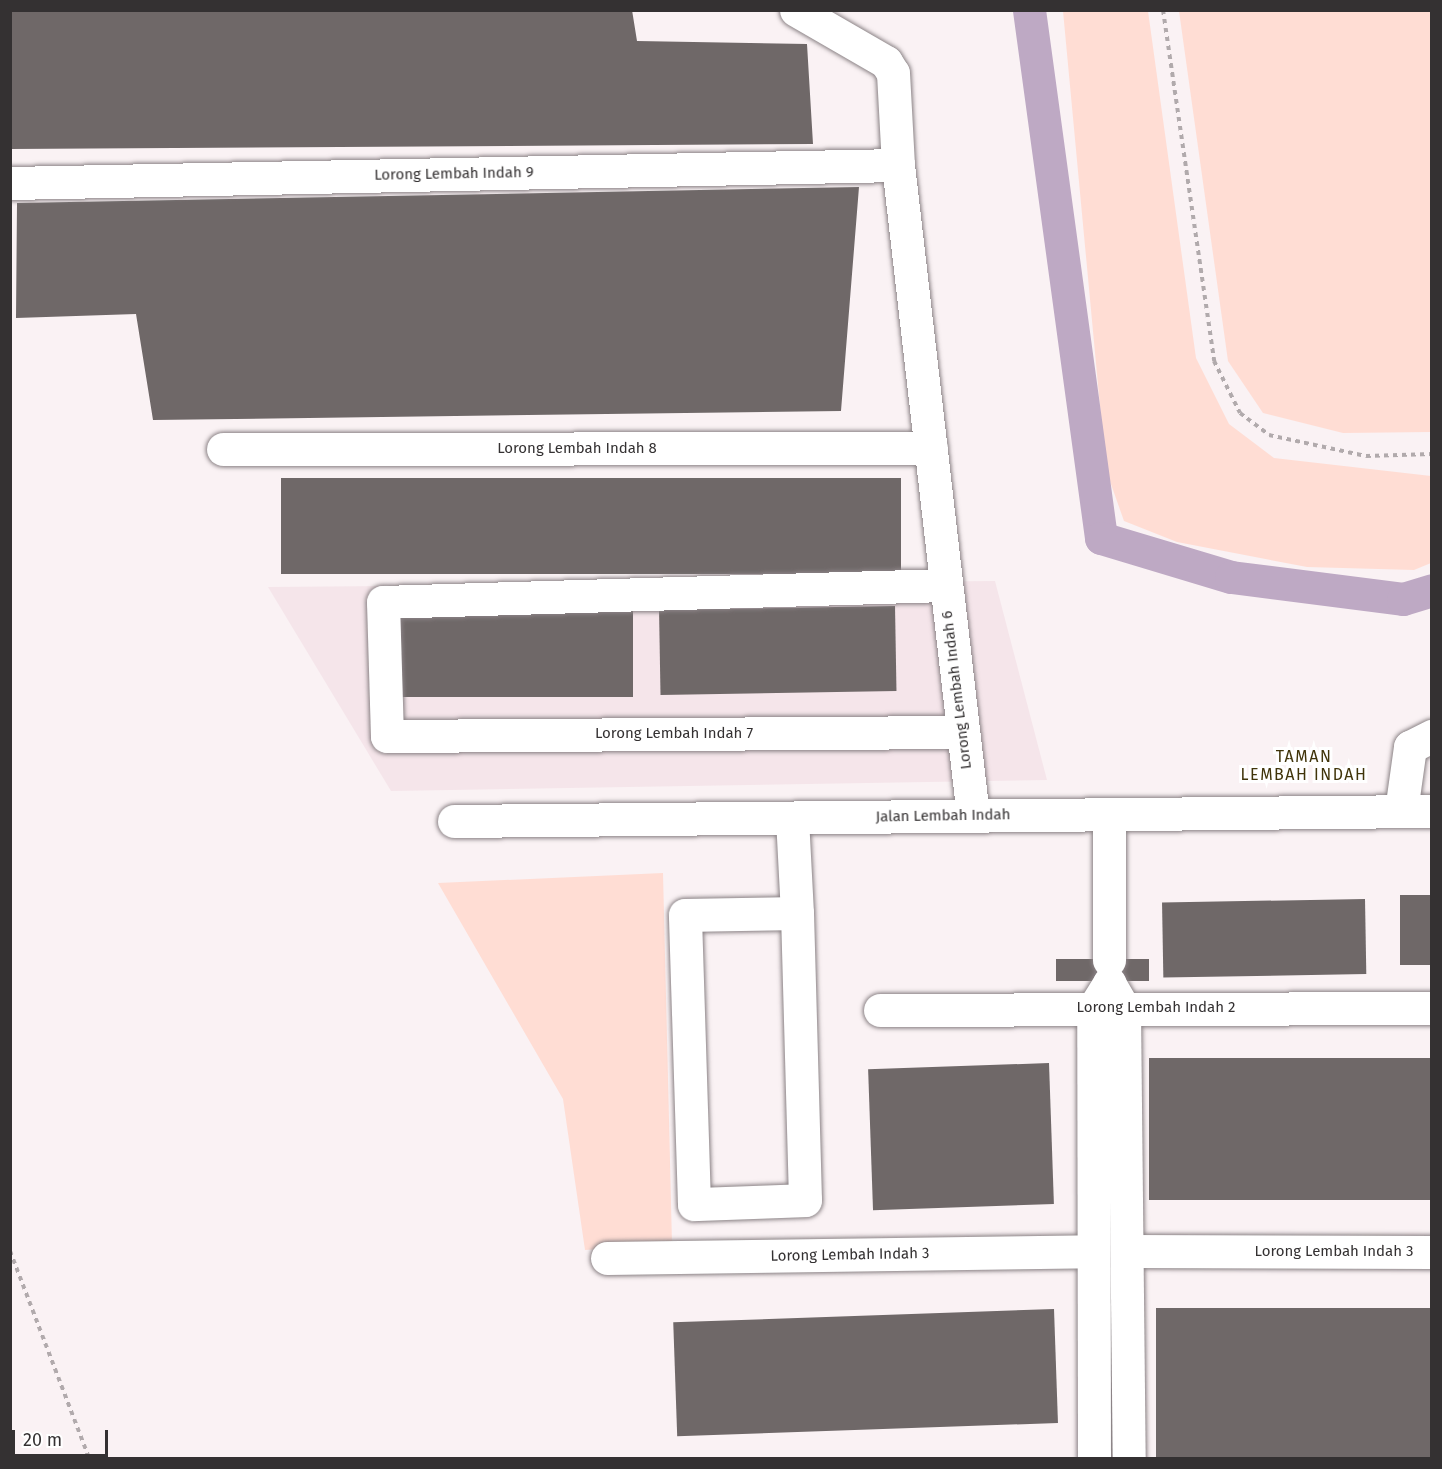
<!DOCTYPE html>
<style>
body{margin:0}
#map{position:relative;width:1442px;height:1469px;overflow:hidden;background:#faf2f4;font-family:"Fira Sans",sans-serif}
div>[style]{position:absolute}
[style*='--x']{left:calc(var(--x)*1px);top:calc(var(--y)*1px);width:calc(var(--w)*1px);rotate:calc(var(--a)*1deg)}
.built>*{inset:0;background:#f5e5ea}
.green>*{inset:0;background:#ffddd4}
.canal>*{height:33px;margin:-16.5px;padding:0 16.5px;transform-origin:16.5px;border-radius:16.5px;background:#bea9c4}
.building>*{inset:0;background:#6f6868;transform-origin:0 0}
.path>*{height:4px;margin-top:-2px;transform-origin:0;background:repeating-linear-gradient(90deg,#b1aaac 0 4.5px,transparent 0 9px)}
.roads{filter:drop-shadow(0 0 2px #8b8386) drop-shadow(0 0 2px #8b8386)}
.minor>*{height:33px;margin:-16.5px;padding:0 16.5px;transform-origin:16.5px;border-radius:16.5px;background:#fff}
span{translate:-50% -50%;white-space:nowrap;text-align:center;line-height:1.15;-webkit-text-stroke:6px #fff;paint-order:stroke}
.street-label{font-size:15px;color:#343132}
.neighbourhood-label{font-size:16px;color:#40340a;letter-spacing:1.5px}
.frame{position:absolute;inset:0;border:12px solid #343132;pointer-events:none}
.scale{position:absolute;left:12px;top:1430px;width:96px;height:27px;box-sizing:border-box;border:3px solid #343132;border-top:0;padding-left:8px;font-size:18px;line-height:21px;white-space:nowrap;color:#343132;-webkit-text-stroke:4px #fff;paint-order:stroke}
</style>
<div id="map">
<div class="built">
<div style="clip-path:polygon(995px 581px,1047px 780px,391px 791px,268px 587px)"></div>
</div>
<div class="green">
<div style="clip-path:polygon(1063px 11px,1148px 11px,1196px 358px,1229px 424px,1274px 458px,1431px 476px,1431px 563px,1414px 570px,1307px 567px,1177px 542px,1124px 521px,1106px 470px)"></div>
<div style="clip-path:polygon(1179px 11px,1431px 11px,1431px 432px,1343px 433px,1263px 413px,1228px 361px)"></div>
<div style="clip-path:polygon(663px 873px,672px 1244px,585px 1250px,563px 1099px,438px 883px)"></div>
</div>
<div class="canal">
<div style="--x:1029;--y:10;--w:533;--a:82.23"></div>
<div style="--x:1101;--y:538;--w:136;--a:16.7"></div>
<div style="--x:1231;--y:577;--w:173;--a:7.3"></div>
<div style="--x:1403;--y:599;--w:30;--a:-17"></div>
</div>
<div class="building">
<div style="clip-path:polygon(10px 10px,632px 10px,637px 41px,807px 44px,813px 144px,10px 149px)"></div>
<div style="clip-path:polygon(859px 187px,841px 411px,153px 420px,136px 314px,16px 318px,17px 203px)"></div>
<div style="left:281px;top:478px;width:620px;height:96px"></div>
<div style="left:895px;top:606px;width:85px;height:236px;rotate:89deg"></div>
<div style="left:400px;top:609px;width:233px;height:88px"></div>
<div style="left:1400px;top:895px;width:32px;height:70px"></div>
<div style="left:1365px;top:899px;width:75px;height:203px;rotate:89deg"></div>
<div style="left:1149px;top:959px;width:22px;height:93px;rotate:90deg"></div>
<div style="left:1432px;top:1058px;width:142px;height:283px;rotate:90deg"></div>
<div style="left:1049px;top:1063px;width:141px;height:181px;rotate:88deg"></div>
<div style="left:1432px;top:1308px;width:150px;height:276px;rotate:90deg"></div>
<div style="left:1054px;top:1309px;width:114px;height:381px;rotate:88deg"></div>
</div>
<div class="path">
<div style="--x:1163;--y:10;--w:355;--a:81.7"></div>
<div style="--x:1214;--y:361;--w:58;--a:63.4"></div>
<div style="--x:1240;--y:413;--w:36;--a:37"></div>
<div style="--x:1269;--y:435;--w:99;--a:12.2"></div>
<div style="--x:1366;--y:456;--w:66;--a:-1.7"></div>
<div style="--x:10;--y:1251;--w:222;--a:69.1"></div>
</div>
<div class="roads">
<div class="minor">
<div style="--x:796;--y:10;--w:104;--a:30"></div>
<div style="--x:886;--y:62;--w:13;--a:58"></div>
<div style="--x:893;--y:73;--w:92;--a:86.9"></div>
<div style="--x:898;--y:165;--w:655;--a:83.43"></div>
<div style="--x:10;--y:183;--w:888;--a:-1.16"></div>
<div style="--x:223;--y:449;--w:708;--a:-0.08"></div>
<div style="--x:945;--y:585;--w:562;--a:178.27"></div>
<div style="--x:383;--y:602;--w:134;--a:88.3"></div>
<div style="--x:387;--y:736;--w:573;--a:-0.4"></div>
<div style="--x:1401;--y:811;--w:65;--a:-82"></div>
<div style="--x:1410;--y:747;--w:25;--a:-27"></div>
<div style="--x:1109;--y:815;--w:145;--a:90"></div>
<div style="--x:792;--y:818;--w:95;--a:87"></div>
<div style="--x:797;--y:913;--w:287;--a:88.4"></div>
<div style="--x:805;--y:1200;--w:111;--a:177.9"></div>
<div style="--x:694;--y:1204;--w:289;--a:-91.8"></div>
<div style="--x:685;--y:915;--w:112;--a:-1"></div>
<div style="--x:454;--y:821;--w:978;--a:-0.59"></div>
<div style="--x:880;--y:1010;--w:552;--a:-0.21"></div>
<div style="--x:1129;--y:1251;--w:303;--a:0.2"></div>
<div style="--x:607;--y:1258;--w:486;--a:-0.8"></div>
<div style="--x:1094;--y:1458;--w:449;--a:-90.1"></div>
<div style="--x:1093;--y:1009;--w:31;--a:-58"></div>
<div style="--x:1109;--y:983;--w:30;--a:60"></div>
<div style="--x:1124;--y:1009;--w:449;--a:89.4"></div>
</div>
</div>
<div class="street-label">
<span style="left:454px;top:174px;rotate:-1deg">Lorong Lembah Indah 9</span>
<span style="left:577px;top:449px">Lorong Lembah Indah 8</span>
<span style="left:957px;top:690px;rotate:-97deg">Lorong Lembah Indah 6</span>
<span style="left:674px;top:734px">Lorong Lembah Indah 7</span>
<span style="left:943px;top:816px;rotate:-1deg">Jalan Lembah Indah</span>
<span style="left:1156px;top:1008px">Lorong Lembah Indah 2</span>
<span style="left:1334px;top:1252px">Lorong Lembah Indah 3</span>
<span style="left:850px;top:1255px;rotate:-1deg">Lorong Lembah Indah 3</span>
</div>
<div class="neighbourhood-label">
<span style="left:1304px;top:766px">TAMAN<br>LEMBAH INDAH</span>
</div>
<div class="frame"></div>
<div class="scale">20 m</div>
</div>
